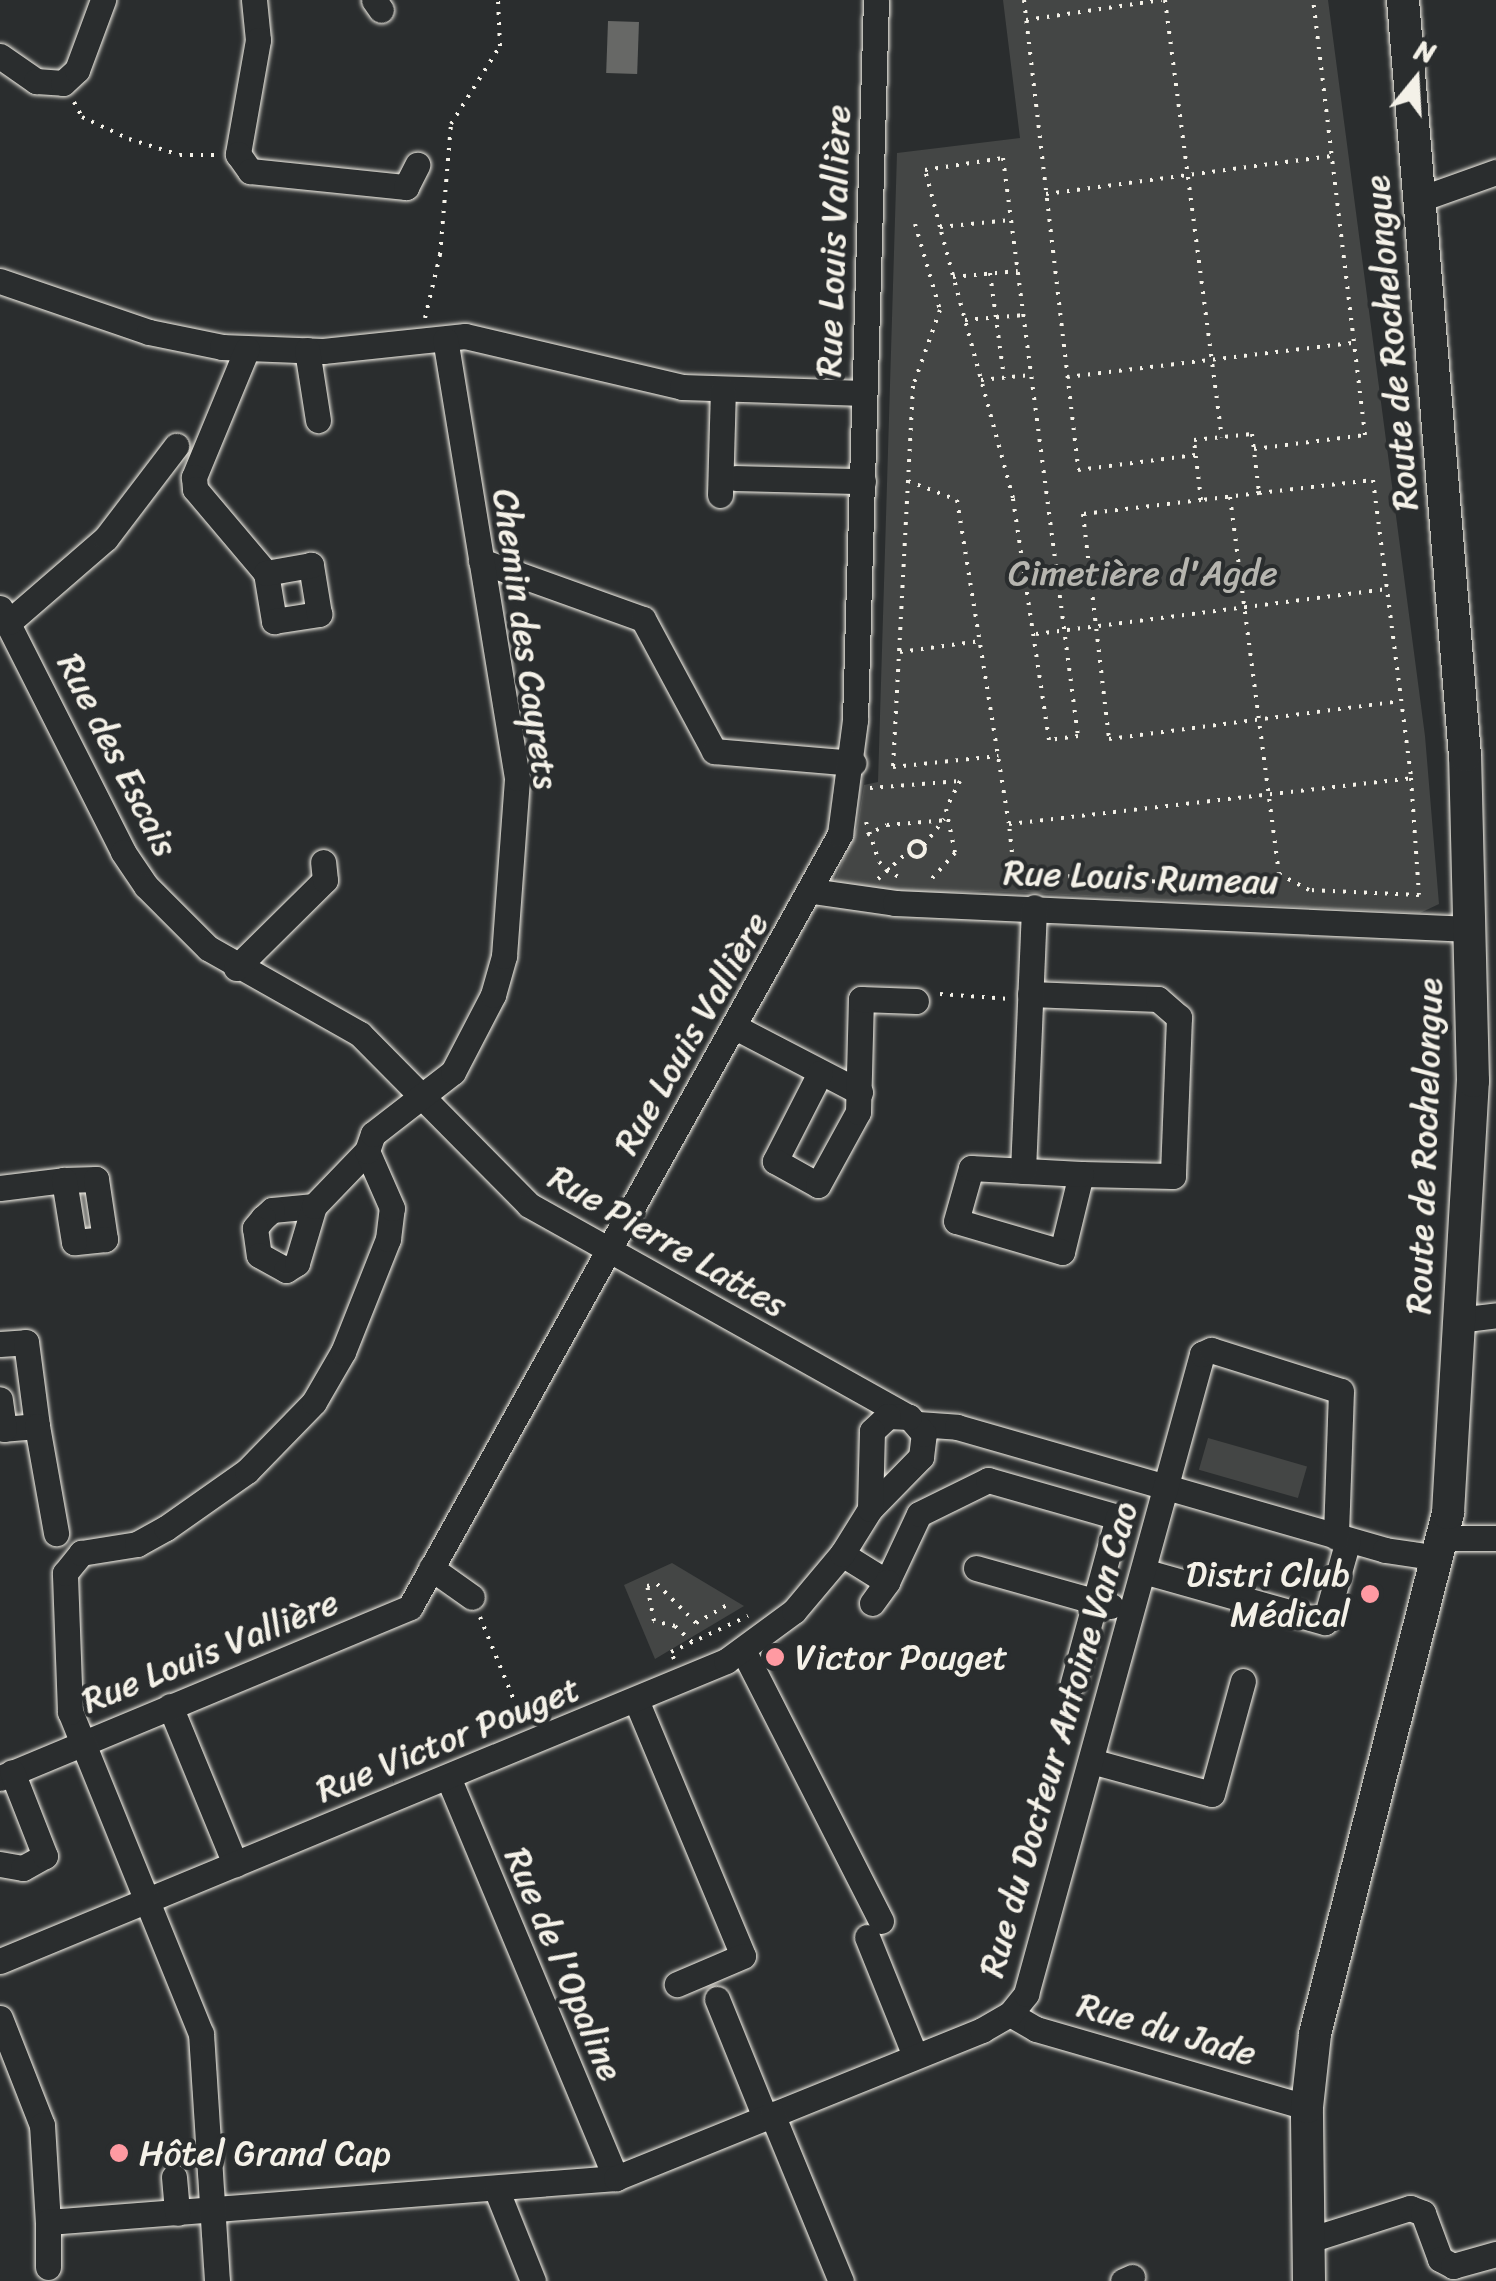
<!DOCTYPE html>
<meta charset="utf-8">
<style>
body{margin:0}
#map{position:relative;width:1496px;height:2281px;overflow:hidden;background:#2a2d2e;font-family:Sriracha,sans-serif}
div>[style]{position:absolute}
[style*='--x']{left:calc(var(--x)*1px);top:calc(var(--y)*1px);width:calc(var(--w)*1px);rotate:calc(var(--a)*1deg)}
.green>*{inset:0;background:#444645;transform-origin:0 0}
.water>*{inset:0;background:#676866;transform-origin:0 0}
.path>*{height:4px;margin-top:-2px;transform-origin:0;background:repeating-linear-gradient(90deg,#f4f1e8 0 2.5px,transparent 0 10.5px)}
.path>.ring{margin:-2px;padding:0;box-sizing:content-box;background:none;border:4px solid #f4f1e8;border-radius:50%}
.roads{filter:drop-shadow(0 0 2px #f4f1e8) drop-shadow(0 0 2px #f4f1e8)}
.minor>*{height:25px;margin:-12.5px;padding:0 12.5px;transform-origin:12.5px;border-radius:12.5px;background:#2a2d2e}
.major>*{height:32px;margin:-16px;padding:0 16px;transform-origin:16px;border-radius:16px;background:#2a2d2e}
.dots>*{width:28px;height:28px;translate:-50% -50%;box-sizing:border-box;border:5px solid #2a2d2e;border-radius:50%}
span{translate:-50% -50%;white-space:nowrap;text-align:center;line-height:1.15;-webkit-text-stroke:8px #2a2d2e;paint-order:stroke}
.street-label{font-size:35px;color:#f4f1e8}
.park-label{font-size:35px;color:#b6b5af}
.poi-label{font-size:35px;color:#f4f1e8}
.right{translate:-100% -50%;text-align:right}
.left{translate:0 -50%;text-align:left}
.north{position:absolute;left:1366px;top:30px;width:100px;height:100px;-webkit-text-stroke:8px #2a2d2e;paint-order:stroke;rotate:18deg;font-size:28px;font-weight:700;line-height:40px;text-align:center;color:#f4f1e8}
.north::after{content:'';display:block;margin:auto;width:35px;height:45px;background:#f4f1e8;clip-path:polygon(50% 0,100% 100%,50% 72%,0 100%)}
</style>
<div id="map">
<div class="green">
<div style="clip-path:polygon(1003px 0,1328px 0,1425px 736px,1439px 904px,1420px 913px,984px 891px,943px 893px,942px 899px,834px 882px,857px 827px,864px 785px,878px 782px,897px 153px,1020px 138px)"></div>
<div style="left:1208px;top:1438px;width:103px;height:33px;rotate:16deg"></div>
<div style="clip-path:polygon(672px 1563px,744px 1606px,655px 1659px,624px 1585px)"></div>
</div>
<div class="water">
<div style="left:608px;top:21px;width:31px;height:52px;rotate:2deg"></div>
</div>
<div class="path">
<div style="--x:1024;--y:0;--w:473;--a:83.4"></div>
<div style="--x:1078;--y:470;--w:118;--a:-7.3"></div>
<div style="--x:1165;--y:0;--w:441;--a:82.6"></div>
<div style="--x:1026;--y:20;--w:137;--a:-8.4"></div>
<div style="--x:74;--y:102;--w:17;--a:62"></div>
<div style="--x:82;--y:117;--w:52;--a:25.1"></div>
<div style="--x:129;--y:139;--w:53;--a:17.4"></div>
<div style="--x:180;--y:155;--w:38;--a:0"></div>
<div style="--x:1046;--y:194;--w:288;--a:-7.6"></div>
<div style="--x:915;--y:224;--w:90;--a:73.8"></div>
<div style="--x:940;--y:310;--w:81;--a:109.6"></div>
<div style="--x:913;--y:386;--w:382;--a:93"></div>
<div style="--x:893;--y:767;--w:106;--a:-6"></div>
<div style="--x:940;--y:227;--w:59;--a:-104.7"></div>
<div style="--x:925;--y:170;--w:79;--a:-8.7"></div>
<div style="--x:1003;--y:158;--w:583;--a:82.61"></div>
<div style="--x:1078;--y:736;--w:29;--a:172"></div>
<div style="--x:1049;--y:740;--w:245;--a:-98.5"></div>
<div style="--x:1013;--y:498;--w:281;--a:-105.1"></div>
<div style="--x:940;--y:227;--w:71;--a:-5.6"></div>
<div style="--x:990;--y:273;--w:106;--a:82.4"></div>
<div style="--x:953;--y:277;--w:65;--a:-5.3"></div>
<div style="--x:425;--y:318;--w:65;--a:-76.6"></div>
<div style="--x:440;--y:255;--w:131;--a:-85.2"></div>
<div style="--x:451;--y:124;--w:92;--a:-57.9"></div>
<div style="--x:500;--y:46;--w:46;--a:-92.5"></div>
<div style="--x:965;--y:320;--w:59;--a:-4.8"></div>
<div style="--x:1067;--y:377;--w:289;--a:-6.8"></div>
<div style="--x:981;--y:380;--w:50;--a:-5.7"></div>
<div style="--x:1252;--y:434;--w:59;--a:83.2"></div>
<div style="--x:1259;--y:493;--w:58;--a:173.1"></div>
<div style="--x:1201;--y:500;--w:60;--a:-96.7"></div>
<div style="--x:1194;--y:440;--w:58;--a:-5.9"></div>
<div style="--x:1254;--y:449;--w:112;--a:-7.2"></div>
<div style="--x:1365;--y:435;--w:438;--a:-96.8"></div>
<div style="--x:908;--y:481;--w:53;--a:21.2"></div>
<div style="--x:957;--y:500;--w:327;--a:80.9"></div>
<div style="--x:1259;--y:493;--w:115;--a:-6.5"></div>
<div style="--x:1373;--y:480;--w:300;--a:82.7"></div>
<div style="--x:1411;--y:778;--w:117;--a:86.1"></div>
<div style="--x:1419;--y:895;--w:110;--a:-177.4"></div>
<div style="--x:1309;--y:890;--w:34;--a:-152"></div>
<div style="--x:1279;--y:874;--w:33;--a:157"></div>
<div style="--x:1249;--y:887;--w:235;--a:-176.6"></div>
<div style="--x:1014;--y:873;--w:49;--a:-95.8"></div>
<div style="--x:1009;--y:824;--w:405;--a:-6.5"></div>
<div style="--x:1230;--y:497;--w:380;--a:82.6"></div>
<div style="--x:1201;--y:500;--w:119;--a:173.2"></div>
<div style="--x:1083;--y:514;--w:226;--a:83.4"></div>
<div style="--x:1109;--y:739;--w:294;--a:-7.4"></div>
<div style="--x:1036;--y:634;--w:354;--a:-7.3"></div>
<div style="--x:900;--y:652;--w:81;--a:-7.8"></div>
<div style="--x:870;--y:788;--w:90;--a:-4.4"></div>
<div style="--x:960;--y:781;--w:31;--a:117"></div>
<div style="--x:946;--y:809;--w:45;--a:78.4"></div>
<div style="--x:955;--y:853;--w:39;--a:132"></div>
<div style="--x:866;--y:822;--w:42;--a:72"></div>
<div style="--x:879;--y:862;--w:28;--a:38"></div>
<div style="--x:867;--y:835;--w:22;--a:-27"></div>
<div style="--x:887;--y:825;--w:61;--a:-4.7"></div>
<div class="ring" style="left:909px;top:841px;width:12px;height:12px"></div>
<div style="--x:924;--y:845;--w:33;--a:-52"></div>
<div style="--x:878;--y:879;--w:42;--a:-42.1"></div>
<div style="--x:940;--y:994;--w:70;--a:4.1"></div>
<div style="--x:480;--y:1617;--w:111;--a:67.8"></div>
<div style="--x:692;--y:1642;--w:23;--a:-137"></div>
<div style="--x:675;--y:1626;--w:22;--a:-167"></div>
<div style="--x:654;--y:1621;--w:36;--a:-101"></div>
<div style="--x:647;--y:1586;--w:10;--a:-11"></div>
<div style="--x:657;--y:1584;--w:55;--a:45"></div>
<div style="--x:696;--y:1623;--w:39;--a:-30"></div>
<div style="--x:674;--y:1659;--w:8;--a:-113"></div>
<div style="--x:671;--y:1652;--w:85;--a:-25.1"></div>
</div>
<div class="roads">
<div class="minor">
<div style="--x:254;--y:0;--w:40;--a:84.3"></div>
<div style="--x:258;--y:40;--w:116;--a:100"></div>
<div style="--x:238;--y:154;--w:21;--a:55"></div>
<div style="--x:250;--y:171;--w:157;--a:5.9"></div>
<div style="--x:406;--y:187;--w:25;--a:-63"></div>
<div style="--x:374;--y:0;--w:12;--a:55"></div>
<div style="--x:0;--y:56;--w:44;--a:34.8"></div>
<div style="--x:36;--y:81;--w:27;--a:4"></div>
<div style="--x:63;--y:83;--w:19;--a:-43"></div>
<div style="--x:77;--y:70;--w:75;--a:-69.6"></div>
<div style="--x:1420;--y:199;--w:81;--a:-19.6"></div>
<div style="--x:0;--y:281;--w:157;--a:18.9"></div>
<div style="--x:149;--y:332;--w:75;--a:11.6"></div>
<div style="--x:222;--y:347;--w:101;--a:2.3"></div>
<div style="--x:323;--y:351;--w:143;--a:-6"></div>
<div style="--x:465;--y:336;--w:223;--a:13.2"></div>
<div style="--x:682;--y:387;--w:182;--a:1.9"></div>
<div style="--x:247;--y:349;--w:139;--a:112.5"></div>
<div style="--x:194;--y:477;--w:12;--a:85"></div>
<div style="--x:195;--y:489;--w:110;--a:49.8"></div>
<div style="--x:266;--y:573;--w:49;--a:80.5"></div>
<div style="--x:274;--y:621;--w:46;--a:-8.8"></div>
<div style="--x:319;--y:614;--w:50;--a:-99.3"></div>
<div style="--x:311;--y:565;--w:46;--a:169.9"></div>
<div style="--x:307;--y:350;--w:71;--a:81.1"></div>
<div style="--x:736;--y:478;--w:127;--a:1.4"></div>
<div style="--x:720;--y:495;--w:105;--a:-88.4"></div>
<div style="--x:481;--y:561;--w:172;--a:19.7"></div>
<div style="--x:643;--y:619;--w:150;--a:61.7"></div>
<div style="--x:714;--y:751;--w:140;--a:4.9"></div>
<div style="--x:0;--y:608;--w:273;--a:63.2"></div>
<div style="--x:123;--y:852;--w:41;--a:55.9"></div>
<div style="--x:146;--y:886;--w:88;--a:45"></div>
<div style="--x:208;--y:948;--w:175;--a:29.5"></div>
<div style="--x:360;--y:1034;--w:240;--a:45.3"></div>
<div style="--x:529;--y:1205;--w:435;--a:29.2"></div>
<div style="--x:9;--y:622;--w:128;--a:-40.9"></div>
<div style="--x:106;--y:538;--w:116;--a:-52.7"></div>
<div style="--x:812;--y:891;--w:84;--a:8.2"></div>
<div style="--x:895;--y:903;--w:576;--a:2.59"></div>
<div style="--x:236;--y:968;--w:125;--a:-44.7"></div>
<div style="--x:325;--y:880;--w:18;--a:-96"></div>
<div style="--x:1030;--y:994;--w:128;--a:2.2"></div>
<div style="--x:1158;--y:999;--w:28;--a:41"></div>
<div style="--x:1179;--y:1017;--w:159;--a:92.2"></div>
<div style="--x:1173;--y:1176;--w:92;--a:-178.8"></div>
<div style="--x:1081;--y:1174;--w:80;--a:103.7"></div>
<div style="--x:1062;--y:1252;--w:110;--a:-163.7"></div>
<div style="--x:956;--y:1221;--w:55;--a:-74.2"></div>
<div style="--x:971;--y:1168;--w:110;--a:3.1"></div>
<div style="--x:735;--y:1027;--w:141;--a:27.5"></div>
<div style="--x:820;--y:1073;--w:99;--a:117.1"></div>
<div style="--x:775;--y:1161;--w:49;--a:29.2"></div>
<div style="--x:818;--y:1185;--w:83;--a:-61.3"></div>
<div style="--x:858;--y:1112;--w:113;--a:-88.5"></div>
<div style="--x:861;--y:999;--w:55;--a:2.1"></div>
<div style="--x:1023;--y:1171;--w:264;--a:-87.6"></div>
<div style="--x:0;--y:1188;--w:64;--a:-7.1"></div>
<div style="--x:64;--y:1180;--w:32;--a:-2"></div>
<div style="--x:96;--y:1179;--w:61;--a:81.5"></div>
<div style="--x:105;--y:1239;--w:31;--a:174"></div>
<div style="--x:74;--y:1242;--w:63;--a:-99.2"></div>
<div style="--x:314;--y:1206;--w:42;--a:174.6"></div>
<div style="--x:272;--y:1210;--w:12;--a:138"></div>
<div style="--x:263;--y:1218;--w:13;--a:129"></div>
<div style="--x:255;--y:1228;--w:27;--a:82"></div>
<div style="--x:259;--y:1255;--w:31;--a:29"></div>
<div style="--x:286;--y:1270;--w:13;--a:-32"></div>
<div style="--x:297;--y:1263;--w:59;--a:-73.4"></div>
<div style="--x:314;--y:1206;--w:76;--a:-46.1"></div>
<div style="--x:1458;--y:1320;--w:38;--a:-7"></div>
<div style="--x:0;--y:1344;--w:26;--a:-4"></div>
<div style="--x:26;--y:1342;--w:85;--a:82.5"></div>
<div style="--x:37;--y:1426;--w:33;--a:175"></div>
<div style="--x:4;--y:1429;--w:30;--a:-98"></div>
<div style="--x:918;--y:1424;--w:39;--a:4"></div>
<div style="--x:957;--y:1427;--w:445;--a:16"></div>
<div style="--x:1385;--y:1550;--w:55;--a:8.4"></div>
<div style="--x:37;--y:1426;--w:109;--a:79.9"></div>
<div style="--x:1443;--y:1538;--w:53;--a:0"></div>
<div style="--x:842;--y:1554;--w:53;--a:31.9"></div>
<div style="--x:887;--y:1582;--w:75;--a:-64.8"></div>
<div style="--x:919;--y:1514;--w:77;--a:-26.2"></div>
<div style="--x:988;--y:1480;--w:135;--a:15.9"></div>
<div style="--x:1118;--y:1517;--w:172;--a:105.2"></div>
<div style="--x:431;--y:1568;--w:50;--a:35.3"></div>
<div style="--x:976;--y:1568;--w:140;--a:15.7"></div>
<div style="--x:1143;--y:1571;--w:189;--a:15.7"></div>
<div style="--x:1325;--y:1622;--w:85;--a:-74.3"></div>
<div style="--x:872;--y:1603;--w:26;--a:-54"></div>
<div style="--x:743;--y:1650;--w:304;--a:63"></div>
<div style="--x:636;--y:1700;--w:277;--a:67.3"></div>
<div style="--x:743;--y:1956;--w:72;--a:157"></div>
<div style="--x:170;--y:1706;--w:171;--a:67.6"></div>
<div style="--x:1091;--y:1761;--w:125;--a:15.3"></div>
<div style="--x:1212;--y:1794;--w:117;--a:-74.7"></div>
<div style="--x:448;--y:1777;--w:435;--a:67.3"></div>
<div style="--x:0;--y:1778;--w:444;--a:-22.6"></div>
<div style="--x:410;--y:1607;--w:885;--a:-60.91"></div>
<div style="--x:840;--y:834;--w:115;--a:-82.5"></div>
<div style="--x:855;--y:720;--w:720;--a:-88.33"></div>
<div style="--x:0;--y:1864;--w:23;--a:10"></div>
<div style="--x:23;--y:1868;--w:25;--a:-29"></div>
<div style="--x:45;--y:1856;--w:90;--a:-111.4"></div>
<div style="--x:867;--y:1937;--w:128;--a:68"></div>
<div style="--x:0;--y:1961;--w:786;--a:-22.45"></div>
<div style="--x:726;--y:1661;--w:84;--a:-36.3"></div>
<div style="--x:794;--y:1611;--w:75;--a:-49.9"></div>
<div style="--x:842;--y:1554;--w:53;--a:-58.1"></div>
<div style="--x:870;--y:1509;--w:73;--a:-45.6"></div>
<div style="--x:921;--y:1457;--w:23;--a:-83"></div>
<div style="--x:924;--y:1434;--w:23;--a:-131"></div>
<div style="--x:909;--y:1417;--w:21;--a:-177"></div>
<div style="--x:888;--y:1416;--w:22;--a:137"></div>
<div style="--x:872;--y:1431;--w:78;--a:91.5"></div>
<div style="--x:717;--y:1999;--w:127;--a:67.9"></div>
<div style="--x:1010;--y:2014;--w:30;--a:30"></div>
<div style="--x:1036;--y:2029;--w:282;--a:16.1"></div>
<div style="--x:0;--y:2018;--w:115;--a:68.6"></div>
<div style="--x:42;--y:2125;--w:97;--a:86.5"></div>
<div style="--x:48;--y:2222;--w:570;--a:-4.43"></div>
<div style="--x:616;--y:2178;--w:395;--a:-22"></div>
<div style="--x:982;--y:2030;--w:32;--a:-30"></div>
<div style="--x:1010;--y:2014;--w:26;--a:-51"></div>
<div style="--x:1026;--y:1994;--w:664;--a:-74.62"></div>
<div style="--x:1202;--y:1354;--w:10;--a:-24"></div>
<div style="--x:1211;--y:1350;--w:136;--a:17.5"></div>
<div style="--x:1341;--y:1391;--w:146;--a:92"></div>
<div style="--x:772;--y:2114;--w:181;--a:67.6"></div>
<div style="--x:174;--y:2177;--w:36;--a:85"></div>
<div style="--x:497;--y:2191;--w:97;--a:68.2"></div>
<div style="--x:1309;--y:2240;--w:106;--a:-17.6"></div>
<div style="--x:1410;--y:2208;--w:14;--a:21"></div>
<div style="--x:1423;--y:2213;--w:49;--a:69.7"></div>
<div style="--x:1440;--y:2259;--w:15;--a:28"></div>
<div style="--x:1453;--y:2266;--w:45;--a:-15.6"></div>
<div style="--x:48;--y:2267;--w:45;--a:-90"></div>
<div style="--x:217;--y:2281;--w:248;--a:-93.7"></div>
<div style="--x:201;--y:2034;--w:348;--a:-112.1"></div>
<div style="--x:70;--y:1712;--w:139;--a:-92.1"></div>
<div style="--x:65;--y:1573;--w:26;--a:-51"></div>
<div style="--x:81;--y:1553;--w:57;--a:-9.1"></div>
<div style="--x:137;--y:1544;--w:33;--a:-29"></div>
<div style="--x:166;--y:1528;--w:99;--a:-35.1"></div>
<div style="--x:247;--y:1471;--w:96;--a:-45.8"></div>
<div style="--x:314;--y:1402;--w:58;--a:-59.9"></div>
<div style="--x:343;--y:1352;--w:122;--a:-68.3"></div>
<div style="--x:388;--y:1239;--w:31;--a:-83"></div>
<div style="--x:392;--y:1208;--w:62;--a:-113.7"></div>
<div style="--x:367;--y:1151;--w:18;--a:-71"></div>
<div style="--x:373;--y:1134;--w:101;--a:-37.8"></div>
<div style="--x:453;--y:1072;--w:87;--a:-62.5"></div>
<div style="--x:493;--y:995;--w:41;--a:-74.2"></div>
<div style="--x:504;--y:956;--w:178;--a:-85.8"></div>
<div style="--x:517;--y:778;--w:444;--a:-99.3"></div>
<div style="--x:1123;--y:2281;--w:10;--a:-24"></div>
</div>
<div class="major">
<div style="--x:1309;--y:2281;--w:174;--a:-90.7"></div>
<div style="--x:1307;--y:2107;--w:73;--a:-83.7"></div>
<div style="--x:1315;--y:2034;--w:538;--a:-75.68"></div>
<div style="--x:1448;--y:1513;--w:433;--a:-86.7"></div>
<div style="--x:1473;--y:1081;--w:325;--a:-91.4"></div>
<div style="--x:1465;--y:756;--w:759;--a:-94.69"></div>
</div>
</div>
<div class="dots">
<div style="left:1370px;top:1594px;background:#ff9aa2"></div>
<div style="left:775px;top:1657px;background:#ff9aa2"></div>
<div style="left:119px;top:2153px;background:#ff9aa2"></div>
</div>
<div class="street-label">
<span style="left:833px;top:241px;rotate:-88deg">Rue Louis Vallière</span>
<span style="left:1391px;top:343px;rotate:-95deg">Route de Rochelongue</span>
<span style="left:526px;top:639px;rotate:82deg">Chemin des Cayrets</span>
<span style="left:118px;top:755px;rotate:63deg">Rue des Escais</span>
<span style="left:1141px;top:877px;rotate:2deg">Rue Louis Rumeau</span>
<span style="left:691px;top:1033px;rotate:-60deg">Rue Louis Vallière</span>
<span style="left:1424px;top:1146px;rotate:-88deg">Route de Rochelongue</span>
<span style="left:668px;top:1241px;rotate:30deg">Rue Pierre Lattes</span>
<span style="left:210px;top:1651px;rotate:-22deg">Rue Louis Vallière</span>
<span style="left:448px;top:1739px;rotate:-22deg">Rue Victor Pouget</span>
<span style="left:1058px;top:1739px;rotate:-74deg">Rue du Docteur Antoine Van Cao</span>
<span style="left:564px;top:1964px;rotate:67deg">Rue de l'Opaline</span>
<span style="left:1167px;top:2029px;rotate:16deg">Rue du Jade</span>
</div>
<div class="park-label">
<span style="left:1143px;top:573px">Cimetière d'Agde</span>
</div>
<div class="poi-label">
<span class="right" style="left:1350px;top:1594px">Distri Club<br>Médical</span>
<span class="left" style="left:795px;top:1657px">Victor Pouget</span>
<span class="left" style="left:139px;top:2153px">Hôtel Grand Cap</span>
</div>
<div class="north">N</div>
</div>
